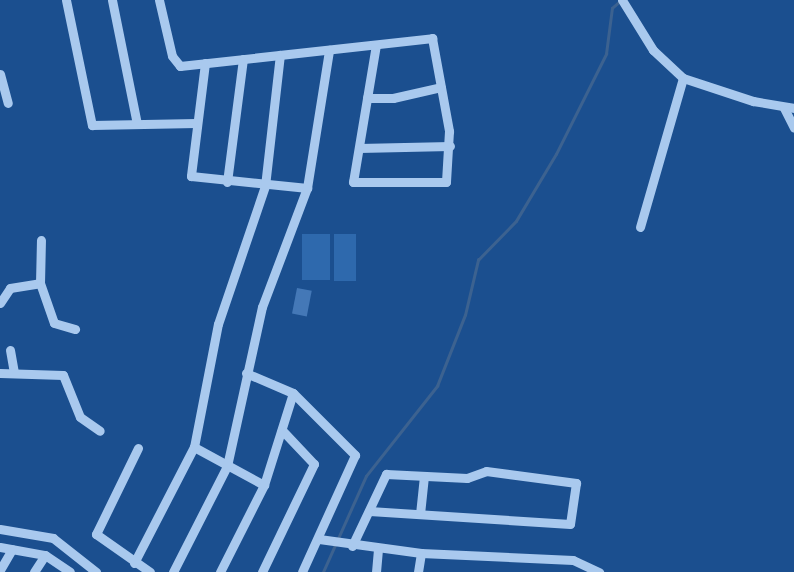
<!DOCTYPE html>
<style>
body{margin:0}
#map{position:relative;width:794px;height:572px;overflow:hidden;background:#1b4f8f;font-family:Signika,sans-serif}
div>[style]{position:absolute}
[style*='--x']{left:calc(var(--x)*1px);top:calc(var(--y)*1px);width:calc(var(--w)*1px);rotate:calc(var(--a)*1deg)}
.green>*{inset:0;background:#2e69ad;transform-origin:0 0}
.stream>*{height:2.5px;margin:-1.25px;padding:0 1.25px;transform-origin:1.25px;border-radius:1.25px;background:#3c6290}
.building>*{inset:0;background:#4478b7;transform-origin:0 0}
.minor>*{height:9px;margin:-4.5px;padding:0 4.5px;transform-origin:4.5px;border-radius:4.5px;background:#a9c9ee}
span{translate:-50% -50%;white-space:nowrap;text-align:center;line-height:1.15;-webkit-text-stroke:5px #1b4f8f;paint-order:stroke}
</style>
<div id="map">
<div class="green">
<div style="left:302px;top:234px;width:28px;height:46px"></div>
<div style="left:334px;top:234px;width:22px;height:47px"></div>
</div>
<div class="stream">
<div style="--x:323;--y:572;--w:105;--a:-65.9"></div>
<div style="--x:366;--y:476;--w:115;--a:-51.7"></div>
<div style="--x:437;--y:386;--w:76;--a:-68.5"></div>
<div style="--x:465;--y:315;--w:57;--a:-76.7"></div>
<div style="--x:478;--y:260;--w:54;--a:-45.7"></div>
<div style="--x:516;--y:221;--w:78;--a:-59.2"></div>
<div style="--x:556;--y:154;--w:112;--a:-63.4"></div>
<div style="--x:606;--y:54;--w:46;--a:-82.6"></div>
<div style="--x:612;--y:8;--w:11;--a:-41"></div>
</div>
<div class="building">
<div style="left:297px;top:288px;width:15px;height:26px;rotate:11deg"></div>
</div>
<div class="minor">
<div style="--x:66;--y:0;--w:128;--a:78.3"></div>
<div style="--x:92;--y:125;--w:104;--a:-1.1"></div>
<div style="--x:112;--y:0;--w:126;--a:78.6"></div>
<div style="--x:159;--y:0;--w:57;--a:76.9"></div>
<div style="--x:172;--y:56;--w:13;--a:51"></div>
<div style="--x:180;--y:66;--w:254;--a:-6.3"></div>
<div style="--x:432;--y:38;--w:95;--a:79.6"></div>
<div style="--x:449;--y:131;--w:51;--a:93.4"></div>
<div style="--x:446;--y:182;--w:93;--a:180"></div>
<div style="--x:353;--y:182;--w:139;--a:-80.5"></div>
<div style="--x:622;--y:0;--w:59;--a:58.2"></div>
<div style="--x:653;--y:50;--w:41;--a:43"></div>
<div style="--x:683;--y:78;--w:74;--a:18.2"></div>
<div style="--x:753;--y:101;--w:42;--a:9.7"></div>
<div style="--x:205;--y:63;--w:114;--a:97.1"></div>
<div style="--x:191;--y:176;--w:117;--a:5.9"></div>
<div style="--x:0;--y:74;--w:30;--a:75"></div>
<div style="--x:367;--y:98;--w:26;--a:0"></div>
<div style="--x:393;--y:98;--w:49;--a:-12.9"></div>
<div style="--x:784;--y:108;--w:22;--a:63"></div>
<div style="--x:359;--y:148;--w:91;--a:-1.3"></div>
<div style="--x:227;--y:182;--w:124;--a:-82.6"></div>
<div style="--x:640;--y:227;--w:155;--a:-73.9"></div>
<div style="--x:40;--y:283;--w:43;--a:-88.7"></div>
<div style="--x:0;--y:303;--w:18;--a:-56"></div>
<div style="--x:10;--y:288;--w:30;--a:-9"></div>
<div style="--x:40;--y:283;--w:42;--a:70.7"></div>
<div style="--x:54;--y:323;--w:22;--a:16"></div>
<div style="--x:10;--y:350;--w:23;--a:80"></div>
<div style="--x:0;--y:373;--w:63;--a:1.8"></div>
<div style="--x:63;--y:375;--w:45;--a:68"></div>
<div style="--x:80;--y:417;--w:24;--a:35"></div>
<div style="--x:246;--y:373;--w:51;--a:23.1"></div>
<div style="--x:293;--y:393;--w:88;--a:45"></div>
<div style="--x:355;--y:455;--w:128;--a:114.4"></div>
<div style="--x:194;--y:447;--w:80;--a:28.5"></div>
<div style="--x:138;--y:448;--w:96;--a:116"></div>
<div style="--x:96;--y:534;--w:66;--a:35.1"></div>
<div style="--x:420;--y:514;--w:38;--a:-84"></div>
<div style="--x:0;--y:529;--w:54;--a:9.6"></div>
<div style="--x:53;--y:538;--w:55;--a:38.3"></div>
<div style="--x:319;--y:539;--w:103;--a:7.8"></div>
<div style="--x:421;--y:553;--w:152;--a:2.6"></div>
<div style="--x:573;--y:560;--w:29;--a:25"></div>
<div style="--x:352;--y:546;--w:80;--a:-64.7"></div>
<div style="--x:386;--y:474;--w:81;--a:2.8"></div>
<div style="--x:467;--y:478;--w:20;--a:-20"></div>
<div style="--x:486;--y:471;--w:91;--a:7.6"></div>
<div style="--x:576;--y:483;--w:41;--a:98.3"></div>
<div style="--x:570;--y:524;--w:201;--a:-176.3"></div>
<div style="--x:0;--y:547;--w:46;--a:10.1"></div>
<div style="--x:45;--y:555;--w:30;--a:34"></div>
<div style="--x:134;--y:563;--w:131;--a:-62.7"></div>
<div style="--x:194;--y:447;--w:125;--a:-79"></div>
<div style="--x:218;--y:324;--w:146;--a:-71.2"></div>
<div style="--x:265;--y:186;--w:132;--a:-83.5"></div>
<div style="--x:0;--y:570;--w:24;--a:-60"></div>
<div style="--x:34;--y:572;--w:20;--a:-57"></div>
<div style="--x:173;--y:572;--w:119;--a:-63"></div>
<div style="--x:227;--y:466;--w:163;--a:-77.6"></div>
<div style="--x:262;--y:307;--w:127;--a:-69.3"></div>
<div style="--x:307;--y:188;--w:140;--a:-80.9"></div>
<div style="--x:220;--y:572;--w:97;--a:-63.2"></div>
<div style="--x:264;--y:485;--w:96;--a:-72.5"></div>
<div style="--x:262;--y:572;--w:120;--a:-64.3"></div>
<div style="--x:314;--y:464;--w:47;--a:-133.3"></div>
<div style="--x:376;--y:572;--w:23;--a:-85"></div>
<div style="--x:418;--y:572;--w:19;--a:-81"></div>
</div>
</div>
